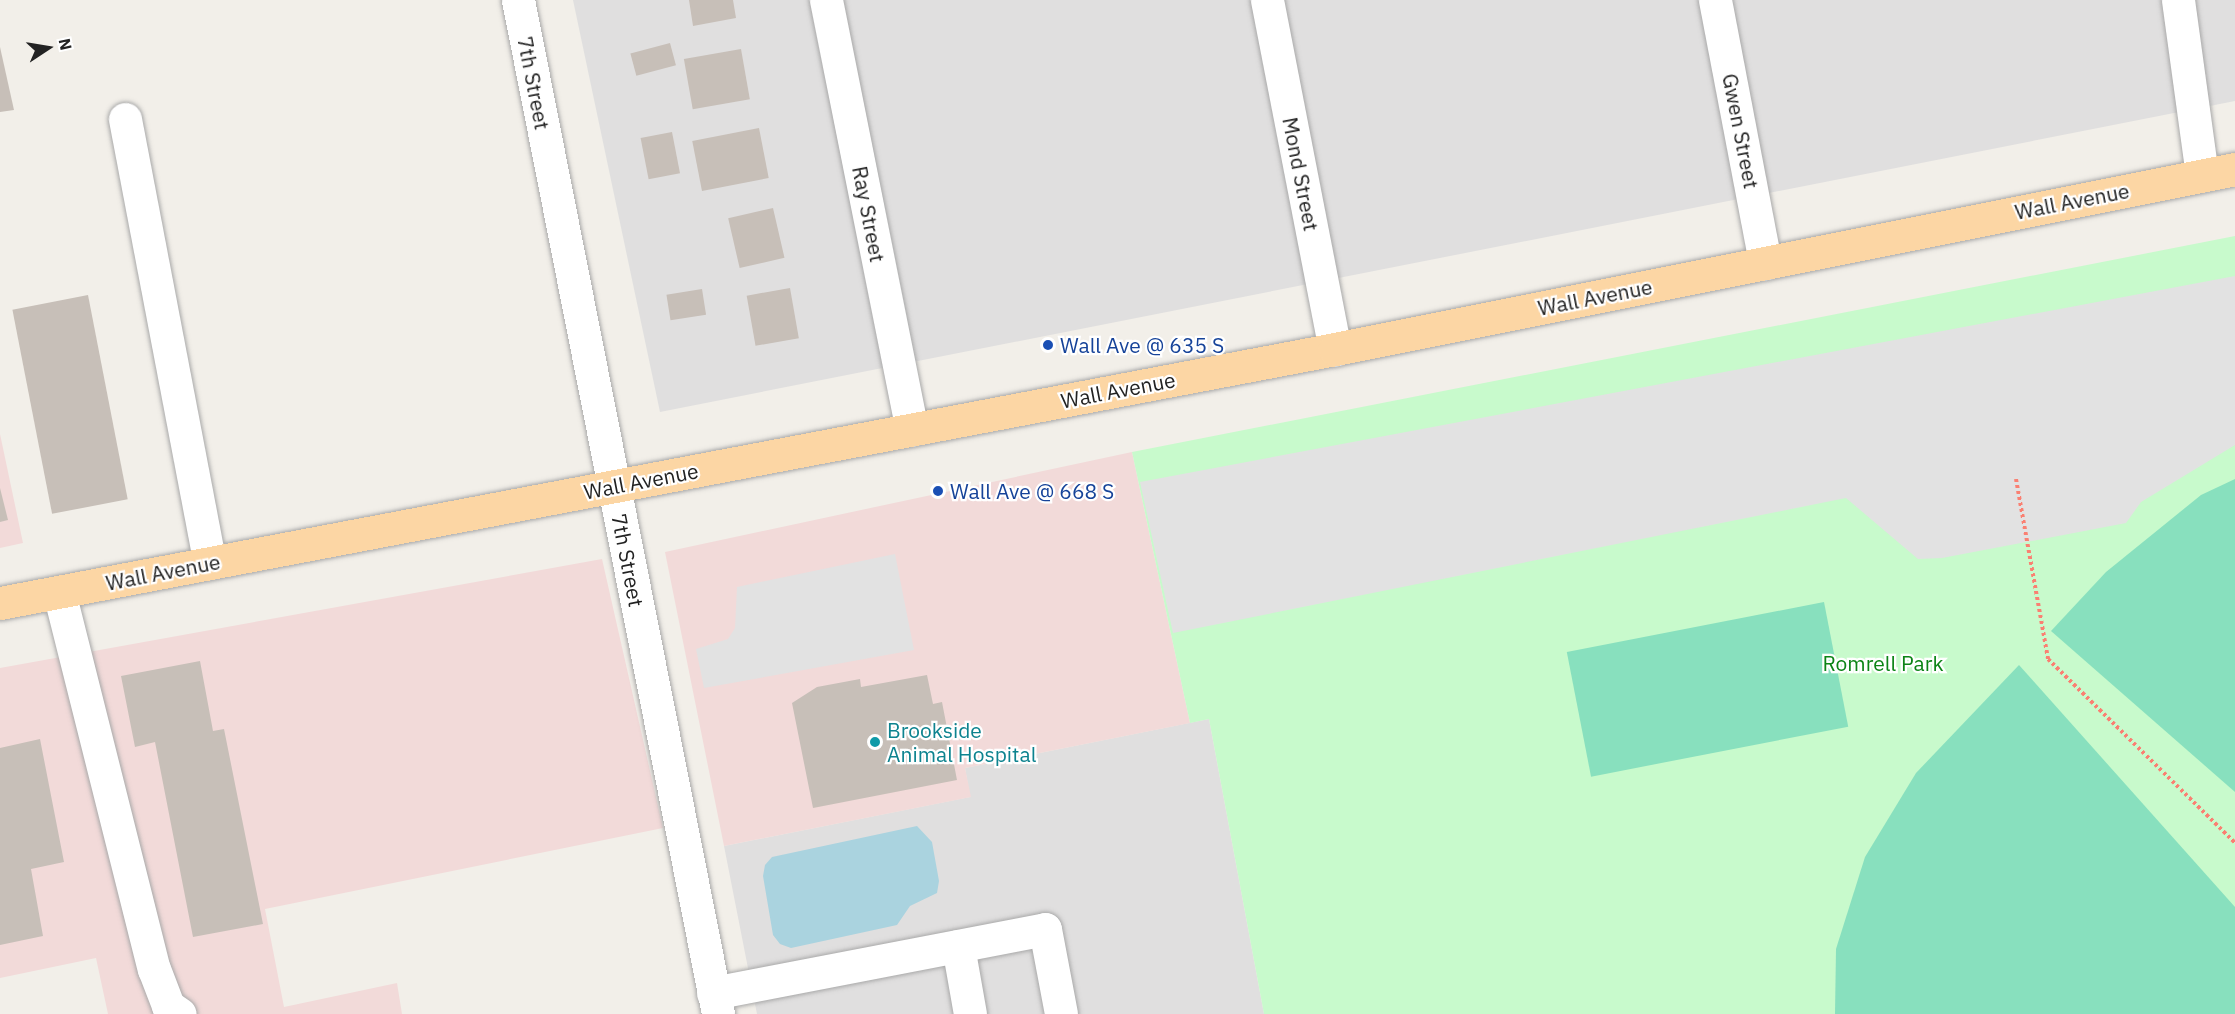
<!DOCTYPE html>
<style>
body{margin:0}
#map{position:relative;width:2235px;height:1014px;overflow:hidden;background:#f2efe9;font-family:"IBM Plex Sans",sans-serif}
div>[style]{position:absolute}
[style*='--x']{left:calc(var(--x)*1px);top:calc(var(--y)*1px);width:calc(var(--w)*1px);rotate:calc(var(--a)*1deg)}
.residential>*{inset:0;background:#e0dfdf}
.commercial>*{inset:0;background:#f2dad9}
.park>*{inset:0;background:#c8facc}
.pitch>*{inset:0;background:#88e0be;transform-origin:0 0}
.parking>*{inset:0;background:#e2e2e2}
.water>*{inset:0;background:#aad3df}
.building>*{inset:0;background:#c7bfb8;transform-origin:0 0}
.path>*{height:4px;margin-top:-2px;transform-origin:0;background:repeating-linear-gradient(90deg,#fa8072 0 3px,transparent 0 6px)}
.roads{filter:drop-shadow(0 0 2px #a9a9a9) drop-shadow(0 0 2px #a9a9a9)}
.minor>*{height:33px;margin:-16.5px;padding:0 16.5px;transform-origin:16.5px;border-radius:16.5px;background:#fff}
.major>*{height:33px;margin:-16.5px;padding:0 16.5px;transform-origin:16.5px;border-radius:16.5px;background:#fcd6a4}
.dots>*{width:16px;height:16px;translate:-50% -50%;box-sizing:border-box;border:3px solid #fff;border-radius:50%}
span{translate:-50% -50%;white-space:nowrap;text-align:center;line-height:1.15;-webkit-text-stroke:4.5px #fff;paint-order:stroke}
.street-label{font-size:21px;color:#222}
.transit-label{font-size:21px;color:#164399}
.left{translate:0 -50%;text-align:left}
.park-label{font-size:21px;color:#0c8416}
.culture-label{font-size:21px;color:#0d838f}
.north{position:absolute;left:18px;top:18px;width:60px;height:60px;-webkit-text-stroke:4px #fff;paint-order:stroke;rotate:78deg;font-size:16px;font-weight:700;line-height:24px;text-align:center;color:#222}
.north::after{content:'';display:block;margin:auto;width:21px;height:27px;background:#222;clip-path:polygon(50% 0,100% 100%,50% 72%,0 100%)}
</style>
<div id="map">
<div class="residential">
<div style="clip-path:polygon(573px 0,2235px 0,2235px 101px,660px 412px)"></div>
<div style="clip-path:polygon(1209px 719px,1264px 1014px,757px 1014px,724px 846px,970px 797px,965px 768px)"></div>
</div>
<div class="commercial">
<div style="clip-path:polygon(0 434px,23px 543px,0 548px)"></div>
<div style="clip-path:polygon(1132px 452px,1190px 723px,965px 768px,971px 797px,724px 846px,665px 552px)"></div>
<div style="clip-path:polygon(602px 559px,663px 828px,265px 909px,284px 1007px,397px 983px,402px 1014px,108px 1014px,96px 958px,0 978px,0 668px)"></div>
</div>
<div class="park">
<div style="clip-path:polygon(2235px 236px,2235px 1014px,1264px 1014px,1209px 719px,1190px 723px,1132px 452px)"></div>
</div>
<div class="pitch">
<div style="clip-path:polygon(2235px 479px,2235px 792px,2051px 631px,2106px 572px,2201px 495px)"></div>
<div style="left:1824px;top:602px;width:127px;height:262px;rotate:79deg"></div>
<div style="clip-path:polygon(2019px 665px,2235px 907px,2235px 1014px,1835px 1014px,1836px 949px,1865px 857px,1916px 773px)"></div>
</div>
<div class="parking">
<div style="clip-path:polygon(2235px 276px,2235px 445px,2141px 502px,2126px 523px,1942px 558px,1918px 559px,1846px 498px,1173px 633px,1140px 482px)"></div>
<div style="clip-path:polygon(895px 554px,914px 650px,704px 688px,696px 649px,728px 639px,735px 628px,737px 587px)"></div>
</div>
<div class="water">
<div style="clip-path:polygon(917px 826px,932px 842px,939px 881px,937px 893px,910px 906px,897px 925px,791px 948px,780px 944px,773px 935px,763px 876px,765px 865px,772px 857px)"></div>
</div>
<div class="building">
<div style="clip-path:polygon(689px 0,733px 0,736px 18px,693px 26px)"></div>
<div style="left:670px;top:43px;width:23px;height:41px;rotate:75deg"></div>
<div style="clip-path:polygon(0 47px,14px 110px,0 112px)"></div>
<div style="left:741px;top:49px;width:51px;height:58px;rotate:80deg"></div>
<div style="left:759px;top:128px;width:51px;height:68px;rotate:79deg"></div>
<div style="left:672px;top:132px;width:42px;height:32px;rotate:79deg"></div>
<div style="left:773px;top:208px;width:51px;height:46px;rotate:77deg"></div>
<div style="left:790px;top:288px;width:51px;height:44px;rotate:80deg"></div>
<div style="left:702px;top:289px;width:26px;height:36px;rotate:81deg"></div>
<div style="left:88px;top:295px;width:208px;height:77px;rotate:79deg"></div>
<div style="clip-path:polygon(0 488px,8px 520px,0 522px)"></div>
<div style="clip-path:polygon(200px 661px,213px 731px,224px 729px,263px 924px,193px 937px,155px 742px,135px 747px,121px 676px)"></div>
<div style="clip-path:polygon(927px 675px,933px 704px,942px 702px,957px 780px,813px 808px,792px 703px,817px 687px,860px 679px,861px 687px)"></div>
<div style="clip-path:polygon(40px 739px,64px 862px,31px 869px,43px 936px,0 945px,0 748px)"></div>
</div>
<div class="path">
<div style="--x:2016;--y:479;--w:183;--a:79.9"></div>
<div style="--x:2048;--y:659;--w:262;--a:44.5"></div>
</div>
<div class="roads">
<div class="minor">
<div style="--x:518;--y:0;--w:1034;--a:78.84"></div>
<div style="--x:826;--y:0;--w:438;--a:78.7"></div>
<div style="--x:1267;--y:0;--w:356;--a:79"></div>
<div style="--x:1715;--y:0;--w:268;--a:79.2"></div>
<div style="--x:2178;--y:0;--w:177;--a:82.2"></div>
<div style="--x:125;--y:119;--w:452;--a:79.2"></div>
<div style="--x:59;--y:592;--w:389;--a:75.9"></div>
<div style="--x:154;--y:969;--w:40;--a:69"></div>
<div style="--x:168;--y:1006;--w:14;--a:34"></div>
<div style="--x:958;--y:946;--w:69;--a:80"></div>
<div style="--x:713;--y:993;--w:338;--a:-10.9"></div>
<div style="--x:1045;--y:929;--w:86;--a:79.3"></div>
</div>
<div class="major">
<div style="--x:0;--y:603;--w:1359;--a:-10.77"></div>
<div style="--x:1335;--y:349;--w:918;--a:-11.31"></div>
</div>
</div>
<div class="dots">
<div style="left:1048px;top:345px;background:#1a4fb4"></div>
<div style="left:938px;top:491px;background:#1a4fb4"></div>
<div style="left:875px;top:742px;background:#0f9aa8"></div>
</div>
<div class="street-label">
<span style="left:534px;top:83px;rotate:79deg">7th Street</span>
<span style="left:1741px;top:131px;rotate:79deg">Gwen Street</span>
<span style="left:1301px;top:174px;rotate:79deg">Mond Street</span>
<span style="left:2072px;top:201px;rotate:-11deg">Wall Avenue</span>
<span style="left:869px;top:214px;rotate:79deg">Ray Street</span>
<span style="left:1595px;top:297px;rotate:-11deg">Wall Avenue</span>
<span style="left:1118px;top:390px;rotate:-11deg">Wall Avenue</span>
<span style="left:641px;top:481px;rotate:-11deg">Wall Avenue</span>
<span style="left:628px;top:560px;rotate:79deg">7th Street</span>
<span style="left:163px;top:572px;rotate:-11deg">Wall Avenue</span>
</div>
<div class="transit-label">
<span class="left" style="left:1060px;top:345px">Wall Ave @ 635 S</span>
<span class="left" style="left:950px;top:491px">Wall Ave @ 668 S</span>
</div>
<div class="park-label">
<span style="left:1883px;top:663px">Romrell Park</span>
</div>
<div class="culture-label">
<span class="left" style="left:887px;top:742px">Brookside<br>Animal Hospital</span>
</div>
<div class="north">N</div>
</div>
